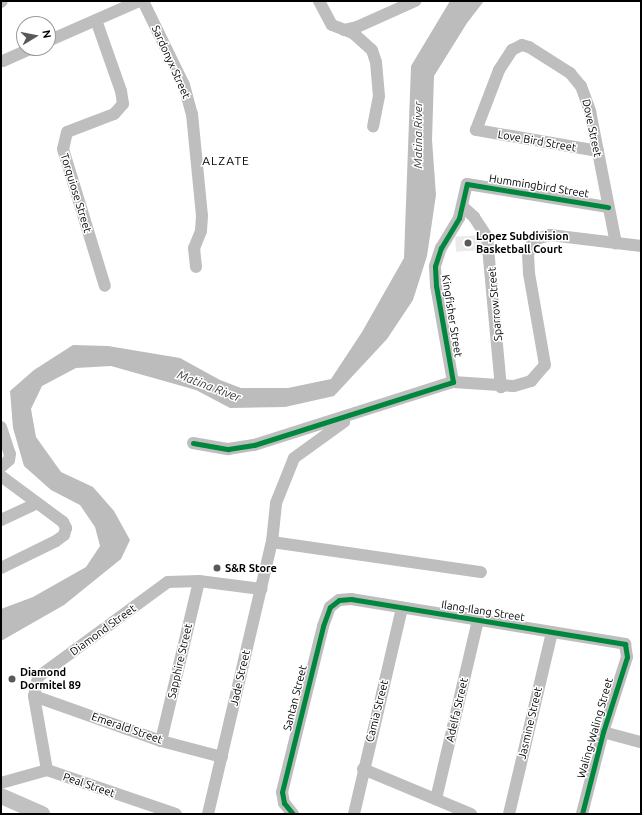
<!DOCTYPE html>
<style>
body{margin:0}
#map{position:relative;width:642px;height:815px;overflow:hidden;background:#fff;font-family:Ubuntu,sans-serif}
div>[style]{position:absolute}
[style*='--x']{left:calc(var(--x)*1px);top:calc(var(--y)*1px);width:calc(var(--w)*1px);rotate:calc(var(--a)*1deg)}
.green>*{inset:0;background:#eaeaea;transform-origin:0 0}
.water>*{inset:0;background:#bcbcbc}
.street>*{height:12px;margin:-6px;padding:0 6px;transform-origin:6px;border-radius:6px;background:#bebebe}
.secondary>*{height:16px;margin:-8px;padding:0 8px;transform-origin:8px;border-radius:8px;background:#c1c1c1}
.cycleway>*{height:5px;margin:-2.5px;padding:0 2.5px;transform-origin:2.5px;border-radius:2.5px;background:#00873e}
.dots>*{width:11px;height:11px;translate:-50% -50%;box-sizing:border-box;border:2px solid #fff;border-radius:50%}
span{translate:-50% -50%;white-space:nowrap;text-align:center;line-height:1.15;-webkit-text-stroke:3px #fff;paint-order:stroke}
.street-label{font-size:11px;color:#000}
.poi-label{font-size:11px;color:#000;font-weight:700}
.left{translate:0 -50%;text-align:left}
.water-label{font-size:12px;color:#404040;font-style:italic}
.neighbourhood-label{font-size:12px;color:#000;letter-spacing:1px}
.frame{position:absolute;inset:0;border:2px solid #000;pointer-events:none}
.north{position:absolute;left:16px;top:16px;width:40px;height:40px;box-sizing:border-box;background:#fff;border:1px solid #999;border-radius:50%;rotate:80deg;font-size:11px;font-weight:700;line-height:16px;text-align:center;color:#000}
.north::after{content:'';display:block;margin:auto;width:14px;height:18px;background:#595959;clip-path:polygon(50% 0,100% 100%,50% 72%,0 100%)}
</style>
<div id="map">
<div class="green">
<div style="left:481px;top:235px;width:15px;height:26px;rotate:86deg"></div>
</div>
<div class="water">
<div style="clip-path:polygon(450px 1px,484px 1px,467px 23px,434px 76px,432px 140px,436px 195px,427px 256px,413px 300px,387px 339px,334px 396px,285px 407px,230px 408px,196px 390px,111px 366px,76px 368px,42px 386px,31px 409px,36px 437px,61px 472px,93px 487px,114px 511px,130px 540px,121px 559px,64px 605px,1px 641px,1px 609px,33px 597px,86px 567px,100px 546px,95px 527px,80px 505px,51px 490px,24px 466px,13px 428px,10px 391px,34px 370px,73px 345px,108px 346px,180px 358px,220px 380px,241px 388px,288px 388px,331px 379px,362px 332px,404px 258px,411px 66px)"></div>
</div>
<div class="street">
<div style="--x:143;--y:1;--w:93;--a:64"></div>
<div style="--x:184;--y:85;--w:30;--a:75"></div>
<div style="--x:192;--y:114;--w:102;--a:84.4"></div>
<div style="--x:202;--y:216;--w:15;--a:94"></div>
<div style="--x:201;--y:231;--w:18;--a:112"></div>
<div style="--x:194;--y:248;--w:19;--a:84"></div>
<div style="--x:319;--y:1;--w:27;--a:62"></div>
<div style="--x:332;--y:25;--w:22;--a:21"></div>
<div style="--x:353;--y:33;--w:25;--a:42"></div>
<div style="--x:372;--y:50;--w:13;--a:72"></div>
<div style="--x:376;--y:62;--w:34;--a:85"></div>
<div style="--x:379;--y:96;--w:31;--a:101"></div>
<div style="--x:1;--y:2;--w:1;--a:-45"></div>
<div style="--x:96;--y:20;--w:75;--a:70.6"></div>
<div style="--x:121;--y:91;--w:13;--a:81"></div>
<div style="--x:123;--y:104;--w:13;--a:132"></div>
<div style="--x:114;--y:114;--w:50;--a:159"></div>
<div style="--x:67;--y:132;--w:17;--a:103"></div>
<div style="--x:63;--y:149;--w:143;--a:73"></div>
<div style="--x:344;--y:30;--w:13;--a:-13"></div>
<div style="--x:357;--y:27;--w:64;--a:-24.1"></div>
<div style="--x:48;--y:41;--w:99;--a:-23.7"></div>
<div style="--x:3;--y:61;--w:32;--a:-24"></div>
<div style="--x:598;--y:151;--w:124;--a:-170.2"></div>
<div style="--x:476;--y:130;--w:64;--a:-69"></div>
<div style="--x:499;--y:70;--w:24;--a:-57"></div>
<div style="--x:512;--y:50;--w:11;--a:-27"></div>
<div style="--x:522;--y:45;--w:7;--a:16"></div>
<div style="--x:529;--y:47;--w:49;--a:32.4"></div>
<div style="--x:570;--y:73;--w:17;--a:50"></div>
<div style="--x:581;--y:86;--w:27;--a:70"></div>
<div style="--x:590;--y:111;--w:135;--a:78.9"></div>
<div style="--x:463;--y:207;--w:15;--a:42"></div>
<div style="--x:474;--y:217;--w:24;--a:57"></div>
<div style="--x:487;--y:237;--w:151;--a:84.7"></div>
<div style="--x:453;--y:382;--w:61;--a:3.8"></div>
<div style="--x:514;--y:386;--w:18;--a:-16"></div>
<div style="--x:531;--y:381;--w:21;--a:-49"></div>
<div style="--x:545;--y:365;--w:93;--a:-99.9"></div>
<div style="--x:529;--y:273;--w:18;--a:-93"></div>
<div style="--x:528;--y:255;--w:16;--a:-72"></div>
<div style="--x:533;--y:240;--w:18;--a:-16"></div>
<div style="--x:550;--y:235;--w:92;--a:6.9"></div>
<div style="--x:1;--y:427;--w:28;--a:72"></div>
<div style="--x:10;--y:454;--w:6;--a:99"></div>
<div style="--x:9;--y:460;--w:11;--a:139"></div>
<div style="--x:193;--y:443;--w:36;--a:10"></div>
<div style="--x:228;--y:449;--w:26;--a:-9"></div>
<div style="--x:254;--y:445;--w:209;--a:-17.6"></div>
<div style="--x:453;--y:382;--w:97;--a:-100"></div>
<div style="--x:436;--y:286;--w:20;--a:-93"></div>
<div style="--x:435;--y:266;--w:19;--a:-72"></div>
<div style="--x:441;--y:248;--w:35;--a:-59"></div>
<div style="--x:459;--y:218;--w:35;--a:-77"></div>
<div style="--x:467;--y:184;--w:143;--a:9.3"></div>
<div style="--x:1;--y:476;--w:77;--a:36.6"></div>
<div style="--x:63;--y:522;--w:7;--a:63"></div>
<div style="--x:66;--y:528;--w:7;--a:106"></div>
<div style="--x:64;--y:535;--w:10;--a:143"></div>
<div style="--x:56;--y:541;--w:61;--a:153.9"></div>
<div style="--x:1;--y:520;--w:40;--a:-25"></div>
<div style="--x:272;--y:542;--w:211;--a:8.2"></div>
<div style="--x:34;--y:696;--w:135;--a:19.5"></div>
<div style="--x:161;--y:741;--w:63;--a:14.7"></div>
<div style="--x:603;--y:732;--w:39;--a:15"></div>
<div style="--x:161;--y:741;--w:164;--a:-76.6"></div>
<div style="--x:363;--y:769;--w:117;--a:22.6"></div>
<div style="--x:47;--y:770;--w:75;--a:-100"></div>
<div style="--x:34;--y:696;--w:19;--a:-78"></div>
<div style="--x:38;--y:677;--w:161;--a:-36.2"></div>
<div style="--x:168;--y:582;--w:31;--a:-2"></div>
<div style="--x:199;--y:581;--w:63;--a:7.4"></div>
<div style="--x:1;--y:783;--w:48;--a:-15.8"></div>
<div style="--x:47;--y:770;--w:136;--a:18.8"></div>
<div style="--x:436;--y:799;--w:184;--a:-76.8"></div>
<div style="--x:208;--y:814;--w:279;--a:-76.8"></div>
<div style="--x:272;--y:542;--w:39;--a:-84"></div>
<div style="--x:276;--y:503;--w:48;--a:-68.2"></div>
<div style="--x:294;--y:458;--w:62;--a:-35.8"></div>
<div style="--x:293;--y:814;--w:14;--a:-129"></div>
<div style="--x:284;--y:803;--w:11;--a:-100"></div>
<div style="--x:282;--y:792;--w:171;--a:-76.1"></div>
<div style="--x:323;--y:626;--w:20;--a:-70"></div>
<div style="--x:330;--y:607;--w:11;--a:-38"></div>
<div style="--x:339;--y:600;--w:12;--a:-5"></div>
<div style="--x:351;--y:599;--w:278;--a:9.3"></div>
<div style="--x:625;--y:644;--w:13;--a:81"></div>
<div style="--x:627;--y:657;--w:79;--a:107.7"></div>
<div style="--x:603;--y:732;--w:85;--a:104.4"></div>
<div style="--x:354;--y:814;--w:212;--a:-76.9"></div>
<div style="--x:509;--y:814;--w:187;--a:-76.7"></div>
</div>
<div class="secondary">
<div style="--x:1;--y:796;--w:45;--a:23.7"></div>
</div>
<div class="cycleway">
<div style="--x:193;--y:443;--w:36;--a:10"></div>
<div style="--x:228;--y:449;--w:26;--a:-9"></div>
<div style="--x:254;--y:445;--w:209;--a:-17.6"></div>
<div style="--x:453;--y:382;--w:97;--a:-100"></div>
<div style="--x:436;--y:286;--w:20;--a:-93"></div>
<div style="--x:435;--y:266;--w:19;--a:-72"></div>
<div style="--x:441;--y:248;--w:35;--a:-59"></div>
<div style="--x:459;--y:218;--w:35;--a:-77"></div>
<div style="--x:467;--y:184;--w:143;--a:9.3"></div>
<div style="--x:293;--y:814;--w:14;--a:-129"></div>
<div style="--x:284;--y:803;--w:11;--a:-100"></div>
<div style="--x:282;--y:792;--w:171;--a:-76.1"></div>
<div style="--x:323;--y:626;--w:20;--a:-70"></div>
<div style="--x:330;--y:607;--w:11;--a:-38"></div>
<div style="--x:339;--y:600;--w:12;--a:-5"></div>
<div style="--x:351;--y:599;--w:278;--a:9.3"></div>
<div style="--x:625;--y:644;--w:13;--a:81"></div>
<div style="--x:627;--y:657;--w:79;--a:107.7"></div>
<div style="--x:603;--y:732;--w:85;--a:104.4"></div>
</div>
<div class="dots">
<div style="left:468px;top:243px;background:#595959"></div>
<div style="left:217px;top:568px;background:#595959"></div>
<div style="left:12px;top:679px;background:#595959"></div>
</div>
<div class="street-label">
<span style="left:171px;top:62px;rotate:66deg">Sardonyx Street</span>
<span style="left:592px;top:128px;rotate:78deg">Dove Street</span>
<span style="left:537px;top:141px;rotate:10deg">Love Bird Street</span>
<span style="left:539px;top:186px;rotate:9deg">Hummingbird Street</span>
<span style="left:76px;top:193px;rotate:73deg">Torquiose Street</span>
<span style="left:495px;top:304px;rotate:-95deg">Sparrow Street</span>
<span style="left:452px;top:316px;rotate:81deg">Kingfisher Street</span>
<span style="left:483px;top:611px;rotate:9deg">Ilang-Ilang Street</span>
<span style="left:103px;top:630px;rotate:-36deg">Diamond Street</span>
<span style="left:180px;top:661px;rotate:-77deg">Sapphire Street</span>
<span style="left:240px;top:678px;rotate:-77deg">Jade Street</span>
<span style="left:295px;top:698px;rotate:-76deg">Santan Street</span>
<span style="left:457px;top:710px;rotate:-77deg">Adelfa Street</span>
<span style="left:377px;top:711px;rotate:-76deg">Camia Street</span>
<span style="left:530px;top:723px;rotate:-77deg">Jasmine Street</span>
<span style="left:127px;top:728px;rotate:19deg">Emerald Street</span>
<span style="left:595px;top:728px;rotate:-74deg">Waling-Waling Street</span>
<span style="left:89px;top:785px;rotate:19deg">Peal Street</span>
</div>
<div class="poi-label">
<span class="left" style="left:476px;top:243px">Lopez Subdivision<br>Basketball Court</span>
<span class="left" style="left:225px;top:568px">S&amp;R Store</span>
<span class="left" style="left:20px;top:679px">Diamond<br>Dormitel 89</span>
</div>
<div class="water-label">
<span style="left:418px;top:135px;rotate:-90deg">Matina River</span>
<span style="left:209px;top:386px;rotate:21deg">Matina River</span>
</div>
<div class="neighbourhood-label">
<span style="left:226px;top:161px">ALZATE</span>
</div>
<div class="frame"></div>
<div class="north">N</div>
</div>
